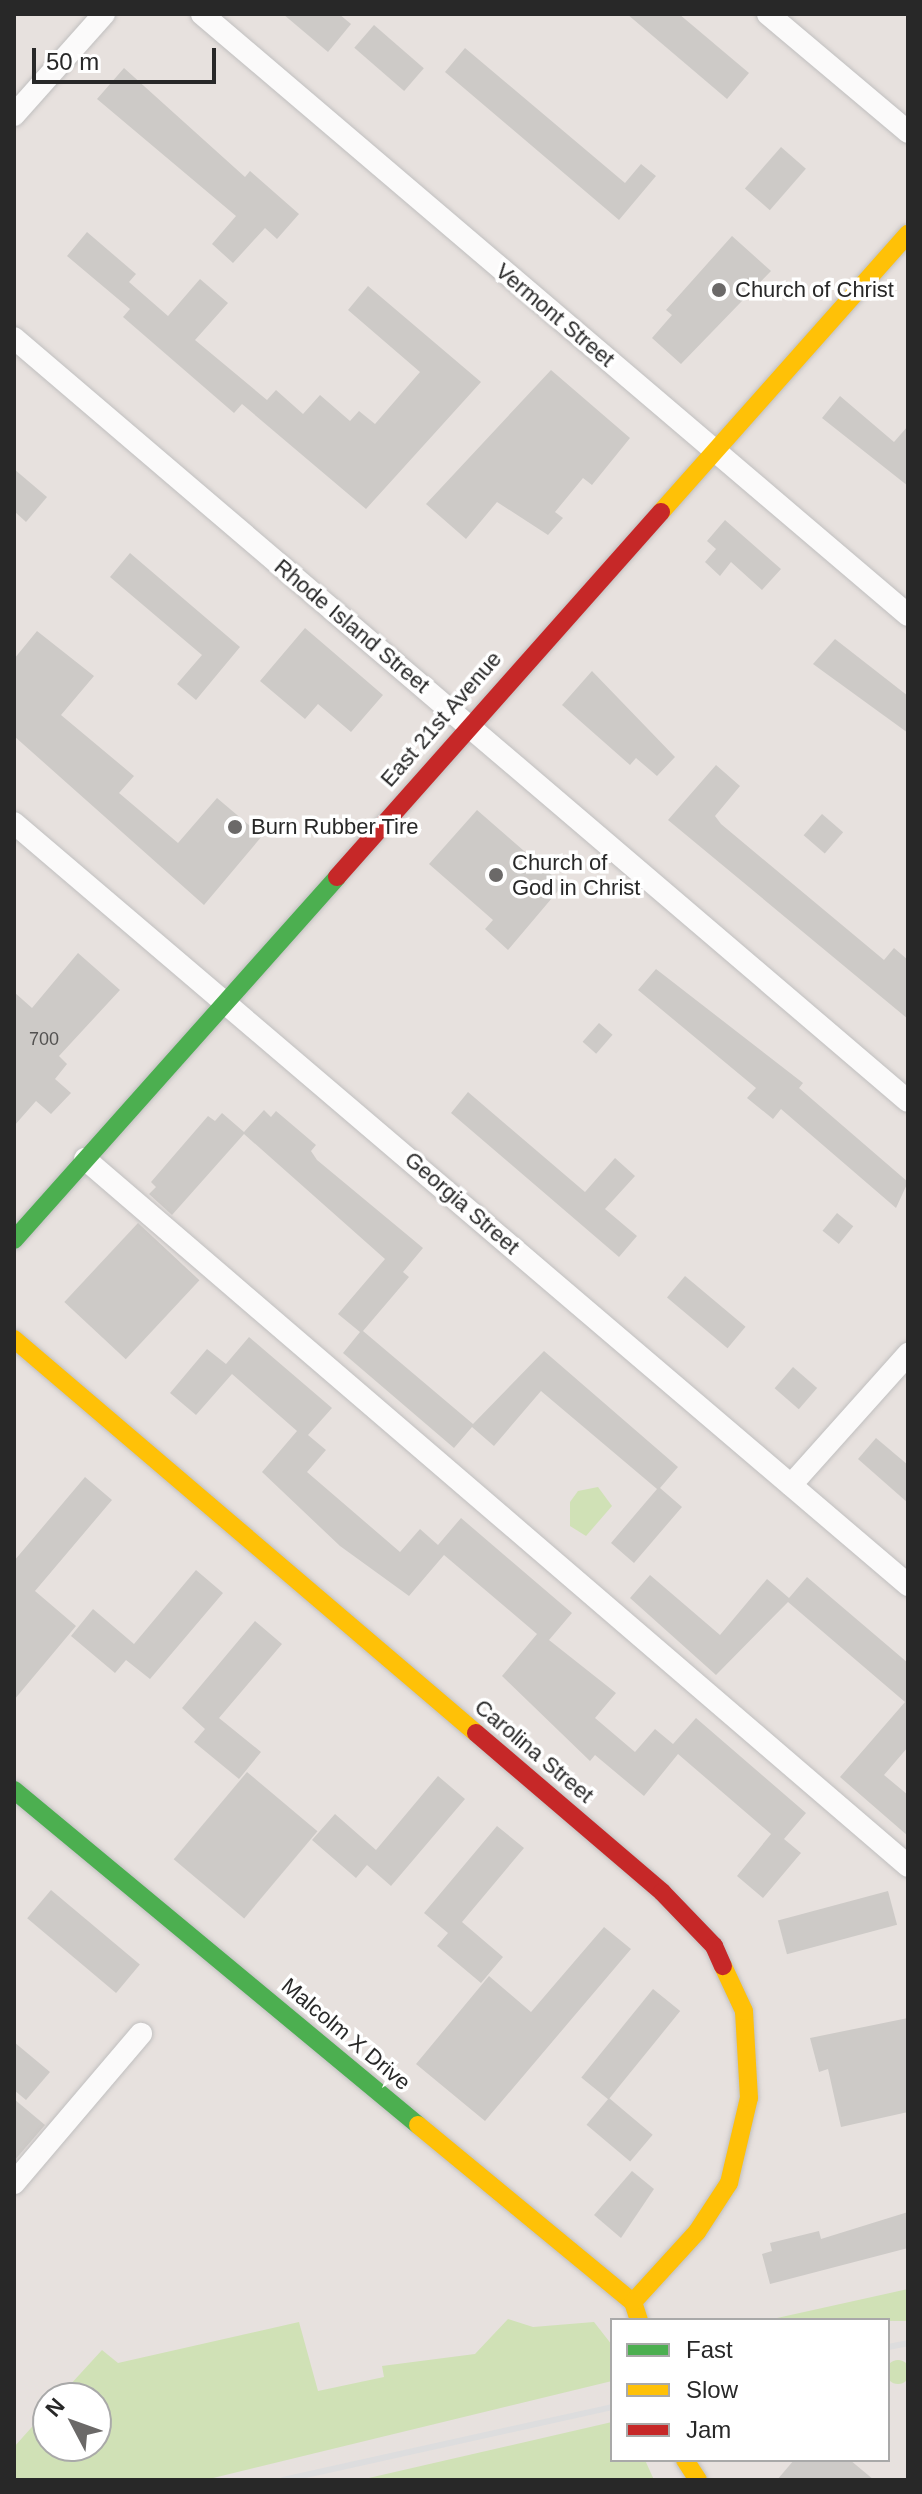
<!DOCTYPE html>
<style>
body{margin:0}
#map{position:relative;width:922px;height:2494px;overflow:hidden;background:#e7e1de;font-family:Helvetica,sans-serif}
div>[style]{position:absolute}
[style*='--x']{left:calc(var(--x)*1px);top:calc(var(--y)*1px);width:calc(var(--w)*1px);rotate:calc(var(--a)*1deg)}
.green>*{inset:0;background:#d0e1b6}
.round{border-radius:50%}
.building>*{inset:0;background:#cdcac7;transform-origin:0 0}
.roads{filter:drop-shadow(0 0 2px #c0bfbf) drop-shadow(0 0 2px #c0bfbf)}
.street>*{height:22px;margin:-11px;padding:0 11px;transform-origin:11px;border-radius:11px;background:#fbfafa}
.fast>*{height:18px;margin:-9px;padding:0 9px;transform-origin:9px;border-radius:9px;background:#4caf50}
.slow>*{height:18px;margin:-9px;padding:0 9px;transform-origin:9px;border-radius:9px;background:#ffc107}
.jam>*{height:18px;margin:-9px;padding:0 9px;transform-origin:9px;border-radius:9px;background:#c62828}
.rail>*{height:6px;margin:-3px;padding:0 3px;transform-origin:3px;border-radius:3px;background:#ddddde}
.dots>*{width:22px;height:22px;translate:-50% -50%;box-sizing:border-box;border:4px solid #fff;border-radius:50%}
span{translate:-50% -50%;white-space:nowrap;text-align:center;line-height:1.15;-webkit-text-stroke:7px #fff;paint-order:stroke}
.number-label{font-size:18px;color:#525150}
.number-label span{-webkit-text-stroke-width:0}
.poi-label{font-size:22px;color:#282828}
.left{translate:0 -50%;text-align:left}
.street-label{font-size:22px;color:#282828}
.frame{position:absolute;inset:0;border:16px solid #282828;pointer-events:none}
.legend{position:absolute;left:610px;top:2318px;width:280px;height:144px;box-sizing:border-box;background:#fff;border:2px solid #a9a9a9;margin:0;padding:10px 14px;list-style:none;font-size:24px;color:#282828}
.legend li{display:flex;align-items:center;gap:16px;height:40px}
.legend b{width:40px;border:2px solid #a9a9a9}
.north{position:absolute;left:32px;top:2382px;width:80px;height:80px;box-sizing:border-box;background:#fff;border:2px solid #a9a9a9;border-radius:50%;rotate:311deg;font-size:22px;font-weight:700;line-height:32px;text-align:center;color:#282828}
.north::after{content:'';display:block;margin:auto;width:28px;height:36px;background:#6b6968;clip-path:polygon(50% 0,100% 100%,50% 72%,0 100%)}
.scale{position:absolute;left:32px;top:48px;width:184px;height:36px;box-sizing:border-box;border:4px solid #282828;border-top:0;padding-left:10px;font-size:24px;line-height:28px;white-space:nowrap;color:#282828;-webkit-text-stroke:6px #fff;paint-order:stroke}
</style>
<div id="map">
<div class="green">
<div style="clip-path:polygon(598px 1487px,612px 1506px,586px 1536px,570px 1526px,570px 1502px,578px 1491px)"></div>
<div style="clip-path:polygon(908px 2289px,908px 2321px,768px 2320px)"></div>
<div style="clip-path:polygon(508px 2319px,533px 2327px,594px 2322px,612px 2345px,612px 2381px,205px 2480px,14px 2480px,14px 2447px,48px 2409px,48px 2446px,96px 2446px,96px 2398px,58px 2398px,102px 2350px,118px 2363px,299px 2322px,318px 2391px,384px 2377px,382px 2366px,475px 2354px)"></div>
<div class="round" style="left:886px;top:2360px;width:24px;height:24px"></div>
<div style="clip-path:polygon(612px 2422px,612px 2460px,645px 2460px,654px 2480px,360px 2480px)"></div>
</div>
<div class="building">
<div style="clip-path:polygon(283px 14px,339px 14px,351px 24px,328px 52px)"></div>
<div style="clip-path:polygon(627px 14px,679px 14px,749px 73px,727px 99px)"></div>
<div style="left:374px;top:25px;width:66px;height:30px;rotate:41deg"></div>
<div style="clip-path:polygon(465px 48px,625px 183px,641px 164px,656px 176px,619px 220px,445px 72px)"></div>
<div style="clip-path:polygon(124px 68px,245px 177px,250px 171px,299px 214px,277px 239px,265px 228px,233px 263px,212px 244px,236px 216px,97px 99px)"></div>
<div style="left:781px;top:147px;width:33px;height:55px;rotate:41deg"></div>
<div style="clip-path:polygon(87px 232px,136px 274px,129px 282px,168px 316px,200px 279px,228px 303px,195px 340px,267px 400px,276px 390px,303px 414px,320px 395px,350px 421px,359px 411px,375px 424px,420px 372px,348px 310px,368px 286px,481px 382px,366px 509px,242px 404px,234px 413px,123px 317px,130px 309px,67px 256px)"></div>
<div style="clip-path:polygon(732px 236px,771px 271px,681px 364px,652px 338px,672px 315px,666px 310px)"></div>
<div style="clip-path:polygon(551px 370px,630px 438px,592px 485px,583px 478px,555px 512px,563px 518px,548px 535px,497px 502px,466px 539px,426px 504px)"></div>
<div style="clip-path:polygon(840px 396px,894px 442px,908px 426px,908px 486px,822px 418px)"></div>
<div style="clip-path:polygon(14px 469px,47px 497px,26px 522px,14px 511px)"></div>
<div style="clip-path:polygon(725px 520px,781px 569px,762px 590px,731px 562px,720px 576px,705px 562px,716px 549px,707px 541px)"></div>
<div style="clip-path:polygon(130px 553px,240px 647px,196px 700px,177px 684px,202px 655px,110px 577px)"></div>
<div style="clip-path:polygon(305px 628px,383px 695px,351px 732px,318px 704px,305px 719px,260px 681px)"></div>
<div style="clip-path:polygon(37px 631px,94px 676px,61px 715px,134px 776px,119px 793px,178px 843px,217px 798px,262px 836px,204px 905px,14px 736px,14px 659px)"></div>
<div style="clip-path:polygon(835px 639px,908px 696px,908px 733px,813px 664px)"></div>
<div style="clip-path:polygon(592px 671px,675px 757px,657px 776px,636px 758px,630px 765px,562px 705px)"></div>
<div style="clip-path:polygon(716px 765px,740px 786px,715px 816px,721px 824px,884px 960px,894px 948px,908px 960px,908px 1019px,668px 820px)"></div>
<div style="clip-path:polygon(477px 810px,563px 885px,508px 950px,485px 929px,493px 920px,429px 864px)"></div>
<div style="left:822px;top:814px;width:28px;height:28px;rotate:41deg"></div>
<div style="clip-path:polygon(78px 953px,120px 990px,59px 1056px,67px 1064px,55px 1079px,71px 1093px,51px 1114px,36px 1101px,14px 1126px,14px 992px,32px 1008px)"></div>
<div style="clip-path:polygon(656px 969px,803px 1083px,799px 1088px,908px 1182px,896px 1208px,781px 1109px,773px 1119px,747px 1098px,756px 1088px,638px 990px)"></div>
<div style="left:599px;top:1023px;width:18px;height:25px;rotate:41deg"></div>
<div style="clip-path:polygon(468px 1092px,585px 1192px,615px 1158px,635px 1176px,605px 1209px,637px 1236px,619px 1257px,451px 1113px)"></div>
<div style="clip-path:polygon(264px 1110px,271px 1117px,276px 1111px,316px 1145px,311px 1151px,317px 1160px,423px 1248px,403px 1272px,409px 1277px,363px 1331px,473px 1424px,544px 1351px,678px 1467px,660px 1488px,682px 1507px,634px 1563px,611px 1543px,657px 1489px,541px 1391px,494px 1446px,472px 1427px,454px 1448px,343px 1353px,360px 1332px,338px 1314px,385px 1259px,244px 1134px,172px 1215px,149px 1194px,156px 1187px,151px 1182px,208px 1116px,215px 1121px,222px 1113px,244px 1132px)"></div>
<div style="left:837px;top:1213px;width:21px;height:23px;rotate:39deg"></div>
<div style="left:138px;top:1223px;width:84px;height:108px;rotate:43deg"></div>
<div style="left:685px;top:1276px;width:79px;height:28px;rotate:40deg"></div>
<div style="clip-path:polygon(249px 1337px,332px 1408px,308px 1435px,326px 1450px,307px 1472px,400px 1552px,420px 1529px,438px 1545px,461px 1518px,572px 1613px,549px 1640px,616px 1693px,595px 1718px,635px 1752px,655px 1729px,673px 1744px,696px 1718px,806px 1813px,784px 1839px,801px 1853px,763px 1898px,737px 1876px,771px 1834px,678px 1754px,644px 1796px,595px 1755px,590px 1761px,502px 1676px,537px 1634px,444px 1555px,409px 1596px,340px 1546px,262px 1472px,297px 1431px,232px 1374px,196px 1415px,170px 1393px,207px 1349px,226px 1364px)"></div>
<div style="left:793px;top:1367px;width:32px;height:28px;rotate:41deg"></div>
<div style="clip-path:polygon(876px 1438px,908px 1465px,908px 1503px,858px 1459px)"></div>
<div style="clip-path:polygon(85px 1477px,112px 1500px,35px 1591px,76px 1626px,14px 1700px,14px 1561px)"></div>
<div style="clip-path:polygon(196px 1570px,223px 1593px,150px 1679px,126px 1660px,115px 1673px,71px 1636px,93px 1609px,134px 1644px)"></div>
<div style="clip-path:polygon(650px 1575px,720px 1635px,767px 1579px,789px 1598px,807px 1577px,908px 1663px,908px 1747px,884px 1775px,908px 1795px,908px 1836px,840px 1777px,905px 1702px,788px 1602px,716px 1675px,630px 1598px)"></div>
<div style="clip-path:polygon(255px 1621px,282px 1644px,219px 1718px,261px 1752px,239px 1779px,194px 1742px,205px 1729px,182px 1708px)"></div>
<div style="left:247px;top:1772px;width:92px;height:114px;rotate:40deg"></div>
<div style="clip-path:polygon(438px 1776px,465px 1799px,391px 1886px,367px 1865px,356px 1878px,312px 1840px,335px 1814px,376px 1850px)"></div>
<div style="clip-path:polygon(497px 1826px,524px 1848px,462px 1922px,503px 1957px,481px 1983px,437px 1946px,448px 1933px,424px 1913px)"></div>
<div style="left:51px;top:1890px;width:116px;height:37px;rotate:40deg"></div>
<div style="left:888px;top:1891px;width:35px;height:114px;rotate:75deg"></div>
<div style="clip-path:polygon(604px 1927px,631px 1949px,485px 2121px,416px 2064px,489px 1976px,531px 2012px)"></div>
<div style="left:653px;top:1989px;width:35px;height:114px;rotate:39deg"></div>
<div style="clip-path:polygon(908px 2018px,908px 2112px,841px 2127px,828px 2069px,819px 2072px,810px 2038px)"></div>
<div style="clip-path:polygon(14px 2042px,50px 2072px,26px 2100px,14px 2090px)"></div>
<div style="left:609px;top:2098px;width:57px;height:35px;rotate:40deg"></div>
<div style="clip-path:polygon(14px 2099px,45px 2125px,14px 2161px)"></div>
<div style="clip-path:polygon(632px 2171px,654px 2189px,621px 2238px,594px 2215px)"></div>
<div style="clip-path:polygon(908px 2212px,908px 2248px,770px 2284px,762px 2254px,772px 2251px,770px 2243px,819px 2231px,821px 2239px)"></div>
<div style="clip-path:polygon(794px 2460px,850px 2460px,874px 2480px,777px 2480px)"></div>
</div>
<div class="roads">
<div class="street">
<div style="--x:202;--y:14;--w:927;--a:40.41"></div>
<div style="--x:768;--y:14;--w:183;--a:40.1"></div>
<div style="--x:14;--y:115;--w:135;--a:-48.3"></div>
<div style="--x:14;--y:338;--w:1175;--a:40.48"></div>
<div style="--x:14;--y:823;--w:1175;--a:40.44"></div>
<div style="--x:85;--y:1159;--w:1085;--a:40.66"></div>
<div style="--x:791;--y:1485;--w:176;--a:-48.2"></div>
<div style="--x:14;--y:2183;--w:196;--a:-49.6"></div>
</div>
<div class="fast">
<div style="--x:14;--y:1240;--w:486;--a:-48.3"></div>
<div style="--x:14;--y:1790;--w:525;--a:39.67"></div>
</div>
<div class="slow">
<div style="--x:661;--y:512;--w:372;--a:-48.4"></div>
<div style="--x:14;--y:1339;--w:607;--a:40.46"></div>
<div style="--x:418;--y:2125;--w:278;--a:39.5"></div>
<div style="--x:633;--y:2302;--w:19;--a:72"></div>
<div style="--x:633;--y:2302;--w:95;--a:-47.6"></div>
<div style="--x:697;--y:2232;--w:59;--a:-56.9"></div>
<div style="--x:729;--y:2183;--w:87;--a:-76.8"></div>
<div style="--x:749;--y:2098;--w:87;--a:-93.3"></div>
<div style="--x:744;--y:2011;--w:50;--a:-115"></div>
<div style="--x:685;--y:2460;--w:24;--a:57"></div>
</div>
<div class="jam">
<div style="--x:337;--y:877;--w:488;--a:-48.4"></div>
<div style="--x:476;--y:1733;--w:245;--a:40.5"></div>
<div style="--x:662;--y:1892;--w:75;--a:46.1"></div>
<div style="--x:714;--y:1946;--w:22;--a:66"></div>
</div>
</div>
<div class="rail">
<div style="--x:888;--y:2347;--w:20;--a:-11"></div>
<div style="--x:283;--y:2480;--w:337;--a:-12.5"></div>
</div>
<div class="dots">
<div style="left:719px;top:290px;background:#6b6968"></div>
<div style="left:235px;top:827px;background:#6b6968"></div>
<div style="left:496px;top:875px;background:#6b6968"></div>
</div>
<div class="number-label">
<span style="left:44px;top:1039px">700</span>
</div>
<div class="poi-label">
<span class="left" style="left:735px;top:290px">Church of Christ</span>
<span class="left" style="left:251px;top:827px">Burn Rubber Tire</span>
<span class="left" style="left:512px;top:875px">Church of<br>God in Christ</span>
</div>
<div class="street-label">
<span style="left:555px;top:315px;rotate:40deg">Vermont Street</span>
<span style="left:352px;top:626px;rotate:40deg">Rhode Island Street</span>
<span style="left:441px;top:719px;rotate:-49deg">East 21st Avenue</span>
<span style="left:462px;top:1203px;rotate:41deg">Georgia Street</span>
<span style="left:534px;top:1751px;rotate:40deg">Carolina Street</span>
<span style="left:346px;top:2034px;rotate:40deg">Malcolm X Drive</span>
</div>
<div class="frame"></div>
<ul class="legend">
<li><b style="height:10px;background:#4caf50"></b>Fast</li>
<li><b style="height:10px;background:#ffc107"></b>Slow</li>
<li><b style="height:10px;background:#c62828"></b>Jam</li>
</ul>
<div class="north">N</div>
<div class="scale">50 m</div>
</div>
